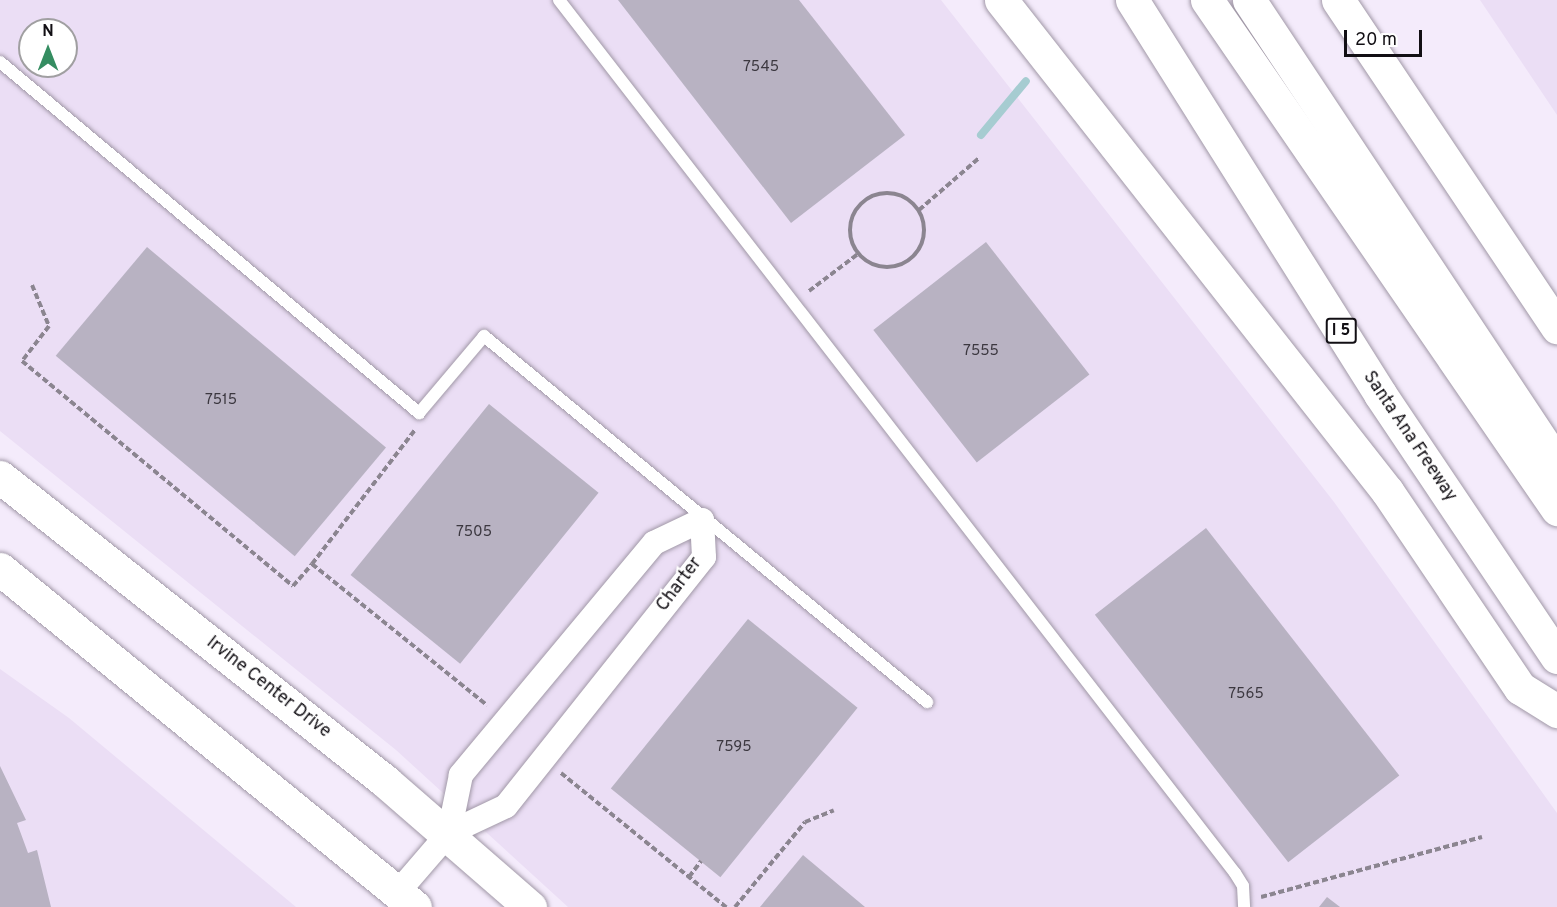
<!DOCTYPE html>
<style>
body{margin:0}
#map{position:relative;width:1557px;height:907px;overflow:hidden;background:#f4ebfb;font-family:Overpass,sans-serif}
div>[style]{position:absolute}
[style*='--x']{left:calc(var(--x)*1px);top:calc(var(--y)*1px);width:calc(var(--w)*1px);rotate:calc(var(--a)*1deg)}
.built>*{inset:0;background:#ebdef5}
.stream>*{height:8px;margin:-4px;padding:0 4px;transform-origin:4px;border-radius:4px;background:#a6ccd1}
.building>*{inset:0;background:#b8b2c2;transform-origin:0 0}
.path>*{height:4px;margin-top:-2px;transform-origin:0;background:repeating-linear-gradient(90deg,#8b8590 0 6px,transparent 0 9px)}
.path>.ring{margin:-2px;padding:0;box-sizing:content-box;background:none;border:4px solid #8b8590;border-radius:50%}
.roads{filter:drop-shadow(0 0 2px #a198a7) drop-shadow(0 0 2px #a198a7)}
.lane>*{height:12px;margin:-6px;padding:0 6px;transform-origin:6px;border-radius:6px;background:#fff}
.street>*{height:24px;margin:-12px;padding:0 12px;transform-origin:12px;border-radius:12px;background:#fff}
.primary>*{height:33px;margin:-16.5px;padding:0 16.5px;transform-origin:16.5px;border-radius:16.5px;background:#fff}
.highway>*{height:33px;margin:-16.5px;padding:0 16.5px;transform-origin:16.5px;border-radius:16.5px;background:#fff}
span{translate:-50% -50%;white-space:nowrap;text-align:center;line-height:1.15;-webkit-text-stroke:4.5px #fff;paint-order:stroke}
.number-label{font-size:15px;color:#3c3840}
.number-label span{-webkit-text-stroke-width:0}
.shield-label span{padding:2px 4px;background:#fff;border:2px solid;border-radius:4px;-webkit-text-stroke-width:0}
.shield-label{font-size:16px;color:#120f14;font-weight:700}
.street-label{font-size:18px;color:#120f14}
.north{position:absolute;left:18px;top:18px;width:60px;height:60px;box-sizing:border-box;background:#fff;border:2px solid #a09fa1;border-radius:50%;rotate:0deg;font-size:16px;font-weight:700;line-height:24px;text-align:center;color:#120f14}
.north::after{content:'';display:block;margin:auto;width:21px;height:27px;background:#358d61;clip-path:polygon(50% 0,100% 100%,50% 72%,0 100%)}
.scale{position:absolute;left:1344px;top:30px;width:78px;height:27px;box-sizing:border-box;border:3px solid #120f14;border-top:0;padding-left:8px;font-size:18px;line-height:21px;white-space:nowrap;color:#120f14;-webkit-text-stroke:4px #fff;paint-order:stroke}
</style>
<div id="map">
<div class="built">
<div style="clip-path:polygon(evenodd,0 0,941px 0,1334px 502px,1557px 813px,1557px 907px,568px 907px,396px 750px,0 431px,0 0,30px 30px,66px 30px,66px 66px,30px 66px,30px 30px)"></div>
<div style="clip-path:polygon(1480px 0,1557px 0,1557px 115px)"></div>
<div style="clip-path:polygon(0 669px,69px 718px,296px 907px,0 907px)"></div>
</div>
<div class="stream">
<div style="--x:981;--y:135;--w:70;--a:-50.2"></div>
</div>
<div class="building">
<div style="clip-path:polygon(618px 0,799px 0,905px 135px,791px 223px)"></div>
<div style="left:986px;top:242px;width:168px;height:143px;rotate:52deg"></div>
<div style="left:147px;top:247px;width:312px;height:142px;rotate:40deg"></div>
<div style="left:489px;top:404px;width:141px;height:220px;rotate:39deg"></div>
<div style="left:1206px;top:528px;width:314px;height:141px;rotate:52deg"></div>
<div style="left:748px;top:619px;width:141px;height:218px;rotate:39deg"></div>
<div style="clip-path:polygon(0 766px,26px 820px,17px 823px,28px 853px,37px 850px,51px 907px,0 907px)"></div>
<div style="clip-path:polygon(803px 855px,865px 907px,760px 907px)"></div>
<div style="clip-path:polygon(1327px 897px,1340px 907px,1319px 907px)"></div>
</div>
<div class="path">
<div class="ring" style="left:850px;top:193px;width:70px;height:70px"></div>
<div style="--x:919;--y:210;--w:79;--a:-40.9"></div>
<div style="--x:32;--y:285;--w:44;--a:67.5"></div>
<div style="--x:49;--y:326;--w:44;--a:127.6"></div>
<div style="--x:22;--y:361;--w:352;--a:39.7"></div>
<div style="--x:293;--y:586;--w:29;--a:-49"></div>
<div style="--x:312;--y:564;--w:225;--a:38.9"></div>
<div style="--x:809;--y:291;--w:61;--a:-37.1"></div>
<div style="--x:312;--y:564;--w:169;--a:-52.5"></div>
<div style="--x:561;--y:773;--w:213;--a:39.1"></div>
<div style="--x:689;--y:877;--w:20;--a:-53"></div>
<div style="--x:1261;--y:897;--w:229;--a:-15.2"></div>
<div style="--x:735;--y:907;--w:110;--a:-50.5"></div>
<div style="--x:805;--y:822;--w:31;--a:-22"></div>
</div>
<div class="roads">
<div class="lane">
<div style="--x:559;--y:0;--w:1104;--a:52.25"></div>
<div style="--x:1235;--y:873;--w:15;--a:58"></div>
<div style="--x:1243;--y:886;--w:21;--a:87"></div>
<div style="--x:0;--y:62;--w:547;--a:39.95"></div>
<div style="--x:419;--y:413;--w:101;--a:-49.8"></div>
<div style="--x:484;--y:336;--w:575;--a:39.56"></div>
</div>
<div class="street">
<div style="--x:398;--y:892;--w:78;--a:-49.2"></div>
<div style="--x:449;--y:833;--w:63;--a:-25.3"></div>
<div style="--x:506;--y:806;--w:318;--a:-51.5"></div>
<div style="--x:704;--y:557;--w:37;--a:-93"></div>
<div style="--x:702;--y:520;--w:53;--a:154.4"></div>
<div style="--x:654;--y:543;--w:302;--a:129.8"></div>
<div style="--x:461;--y:775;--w:59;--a:101.7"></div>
</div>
<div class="primary">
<div style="--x:0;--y:477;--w:492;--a:38.3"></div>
<div style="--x:386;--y:782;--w:191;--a:41"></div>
<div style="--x:0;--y:569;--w:535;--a:39.16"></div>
</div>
<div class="highway">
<div style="--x:1001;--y:0;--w:625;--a:51.83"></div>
<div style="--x:1387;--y:491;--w:238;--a:56"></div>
<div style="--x:1520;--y:688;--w:44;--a:31.9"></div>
<div style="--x:1132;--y:0;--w:466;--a:57.8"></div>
<div style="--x:1380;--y:394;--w:317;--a:56.1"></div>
<div style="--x:1207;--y:0;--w:618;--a:55.49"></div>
<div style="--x:1249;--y:0;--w:557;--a:56.42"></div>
<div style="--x:1338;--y:0;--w:394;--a:56.2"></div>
</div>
</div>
<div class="number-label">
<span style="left:761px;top:68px">7545</span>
<span style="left:981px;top:352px">7555</span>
<span style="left:221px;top:401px">7515</span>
<span style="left:474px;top:533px">7505</span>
<span style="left:1246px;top:695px">7565</span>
<span style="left:734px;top:748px">7595</span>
</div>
<div class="shield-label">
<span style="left:1341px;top:331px">I 5</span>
</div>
<div class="street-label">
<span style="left:1409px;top:437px;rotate:56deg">Santa Ana Freeway</span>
<span style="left:680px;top:585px;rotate:-53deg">Charter</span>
<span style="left:268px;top:688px;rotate:38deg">Irvine Center Drive</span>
</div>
<div class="north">N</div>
<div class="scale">20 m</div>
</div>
